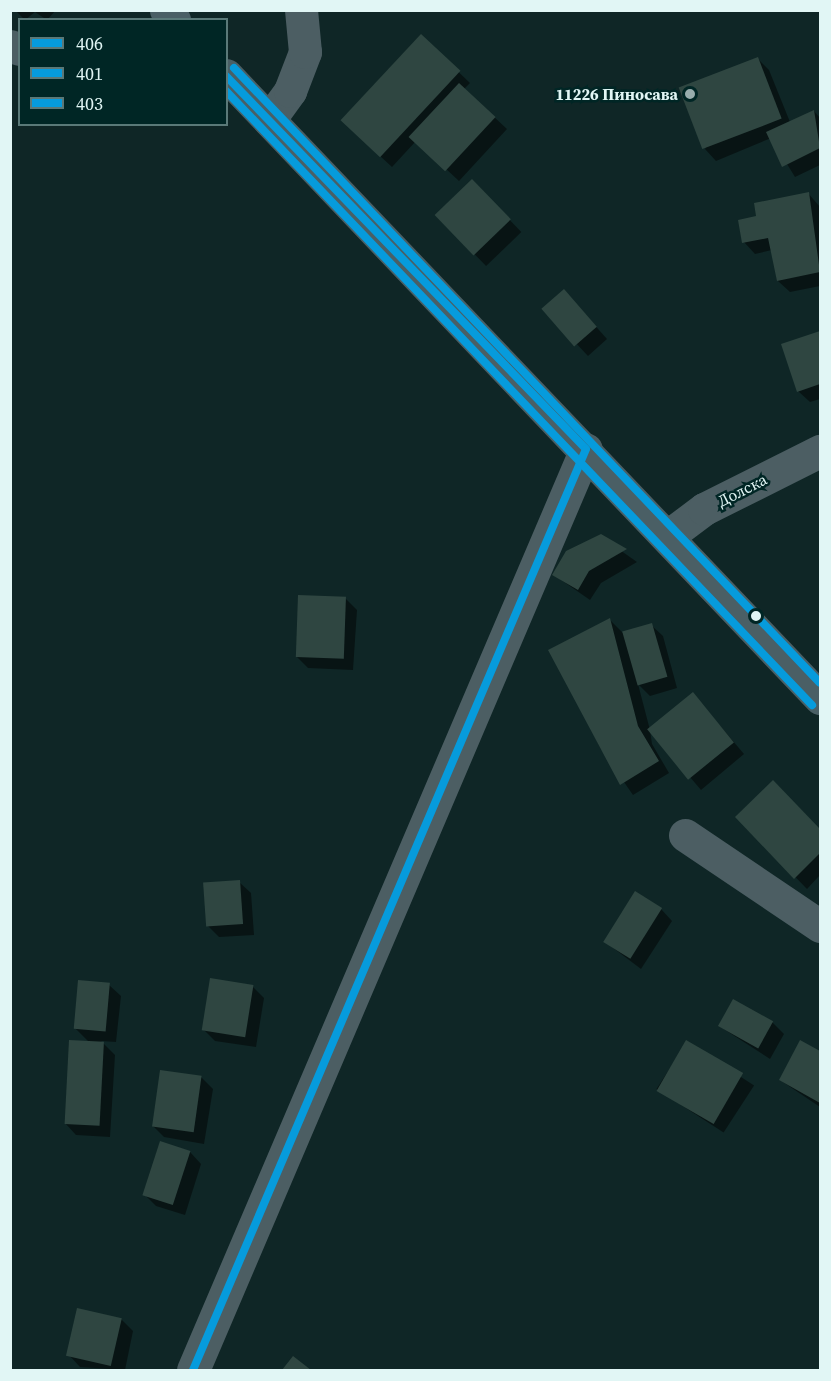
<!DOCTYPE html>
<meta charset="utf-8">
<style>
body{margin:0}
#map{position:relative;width:831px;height:1381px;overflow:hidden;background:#0f2626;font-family:"Source Serif 4",serif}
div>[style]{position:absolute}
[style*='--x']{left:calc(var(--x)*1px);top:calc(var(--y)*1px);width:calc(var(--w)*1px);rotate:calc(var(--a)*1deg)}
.shadow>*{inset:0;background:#0007;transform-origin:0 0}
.building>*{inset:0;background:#2f4641;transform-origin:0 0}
.street>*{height:33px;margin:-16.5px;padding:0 16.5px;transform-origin:16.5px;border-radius:16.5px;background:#4c5e63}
.secondary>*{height:33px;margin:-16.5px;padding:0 16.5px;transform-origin:16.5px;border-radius:16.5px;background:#4a5f65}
.bus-1>*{height:8px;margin:-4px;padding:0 4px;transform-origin:4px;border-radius:4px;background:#069bdc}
.bus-2>*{height:8px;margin:-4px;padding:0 4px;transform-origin:4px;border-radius:4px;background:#069bdc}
.bus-3>*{height:8px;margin:-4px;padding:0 4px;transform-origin:4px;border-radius:4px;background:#069bdc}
.dots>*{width:16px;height:16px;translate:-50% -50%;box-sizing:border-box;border:3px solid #002625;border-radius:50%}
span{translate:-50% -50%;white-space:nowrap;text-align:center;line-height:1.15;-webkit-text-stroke:5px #002625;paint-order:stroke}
.poi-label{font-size:16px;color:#e1f6f5;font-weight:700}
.right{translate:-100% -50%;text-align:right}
.street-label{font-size:16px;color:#e1f6f5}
.frame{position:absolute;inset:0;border:12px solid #e1f6f5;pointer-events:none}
.legend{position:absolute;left:18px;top:18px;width:210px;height:108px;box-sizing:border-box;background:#002625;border:2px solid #5a7978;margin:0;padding:8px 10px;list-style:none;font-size:18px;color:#e1f6f5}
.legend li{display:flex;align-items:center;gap:12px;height:30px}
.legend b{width:30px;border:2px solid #5a7978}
</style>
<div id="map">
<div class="shadow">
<div style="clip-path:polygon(15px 10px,56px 10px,47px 20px,35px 12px,25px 20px)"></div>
<div style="clip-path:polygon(421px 36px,470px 83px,464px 89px,507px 129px,459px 181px,416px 141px,392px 167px,354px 132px)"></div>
<div style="clip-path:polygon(758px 59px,769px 70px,790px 122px,814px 111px,820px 118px,820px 165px,795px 177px,771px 138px,716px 161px,705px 149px)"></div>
<div style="left:472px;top:181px;width:71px;height:49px;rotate:46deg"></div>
<div style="clip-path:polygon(808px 193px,820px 207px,820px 286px,790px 292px,778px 281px,772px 250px,755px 254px,744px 242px,758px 217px)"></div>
<div style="clip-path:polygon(575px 303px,607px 339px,588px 356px,544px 309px)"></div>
<div style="clip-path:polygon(820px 332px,820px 399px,810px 402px,798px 391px,783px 345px)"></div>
<div style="clip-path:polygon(600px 536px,637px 562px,601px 583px,590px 600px,554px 575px)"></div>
<div style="clip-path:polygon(345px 598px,357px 610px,353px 670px,308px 668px,296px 656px)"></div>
<div style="clip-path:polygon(609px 619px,623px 633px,651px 625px,663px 636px,677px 688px,650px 696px,638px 684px,650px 730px,693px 694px,744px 754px,701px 790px,650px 730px,652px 744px,669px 773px,633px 795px,601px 749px,550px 650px)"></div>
<div style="clip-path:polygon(773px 782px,820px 831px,820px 875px,807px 889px,737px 817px)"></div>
<div style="clip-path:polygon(239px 882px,251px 893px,254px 935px,219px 937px,207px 925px)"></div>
<div style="clip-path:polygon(661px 909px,672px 921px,641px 969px,604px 941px)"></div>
<div style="clip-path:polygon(109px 985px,121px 996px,116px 1042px,101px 1041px,115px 1055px,110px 1137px,76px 1135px,65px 1123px,90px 1043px,75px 1028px)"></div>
<div style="clip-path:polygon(253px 987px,264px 998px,256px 1047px,215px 1041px,203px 1029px)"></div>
<div style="clip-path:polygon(772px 1022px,784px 1034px,770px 1059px,719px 1026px)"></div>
<div style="left:687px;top:1042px;width:80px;height:56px;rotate:33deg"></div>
<div style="clip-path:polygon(801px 1042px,820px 1052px,820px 1107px,780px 1080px)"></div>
<div style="clip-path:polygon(201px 1077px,213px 1089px,204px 1144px,164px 1137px,153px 1126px)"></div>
<div style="clip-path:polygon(161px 1143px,190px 1152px,201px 1164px,185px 1215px,156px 1206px,145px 1195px)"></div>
<div style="clip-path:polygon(121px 1319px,133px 1331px,125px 1370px,80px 1367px,69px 1355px)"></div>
</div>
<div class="building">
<div style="left:421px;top:34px;width:54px;height:118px;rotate:43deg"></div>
<div style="left:758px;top:57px;width:66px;height:85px;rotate:69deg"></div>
<div style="left:459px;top:83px;width:50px;height:74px;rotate:43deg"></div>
<div style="clip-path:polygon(814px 110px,820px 148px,782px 167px,766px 132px)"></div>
<div style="left:472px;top:179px;width:56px;height:52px;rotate:46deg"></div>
<div style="clip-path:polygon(809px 192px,820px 272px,777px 281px,768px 238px,742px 243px,738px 220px,756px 216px,754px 203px)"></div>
<div style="left:564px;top:289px;width:50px;height:30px;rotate:49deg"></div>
<div style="clip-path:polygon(820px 331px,820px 384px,797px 392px,781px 344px)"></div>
<div style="clip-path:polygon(601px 534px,627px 549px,589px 571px,578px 590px,552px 575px,566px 551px)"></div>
<div style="left:298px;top:595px;width:48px;height:62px;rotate:2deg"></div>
<div style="clip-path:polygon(610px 618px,638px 726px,659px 761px,620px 785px,548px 650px)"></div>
<div style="left:652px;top:623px;width:56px;height:31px;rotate:74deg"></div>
<div style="left:693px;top:692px;width:65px;height:59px;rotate:51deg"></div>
<div style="clip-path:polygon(773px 780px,820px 829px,820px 853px,794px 879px,735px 817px)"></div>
<div style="left:240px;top:880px;width:44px;height:37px;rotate:86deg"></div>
<div style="left:635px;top:891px;width:32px;height:60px;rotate:32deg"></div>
<div style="left:210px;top:978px;width:44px;height:53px;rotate:9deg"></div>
<div style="left:78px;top:980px;width:32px;height:49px;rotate:5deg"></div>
<div style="left:733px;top:999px;width:46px;height:31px;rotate:29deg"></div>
<div style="left:69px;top:1040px;width:35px;height:84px;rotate:3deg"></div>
<div style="left:686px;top:1040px;width:66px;height:59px;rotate:30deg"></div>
<div style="clip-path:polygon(800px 1040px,820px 1051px,820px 1103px,779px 1080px)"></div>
<div style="left:160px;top:1070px;width:42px;height:57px;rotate:8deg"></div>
<div style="left:160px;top:1141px;width:32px;height:57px;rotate:18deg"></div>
<div style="left:77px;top:1308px;width:46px;height:49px;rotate:13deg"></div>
<div style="clip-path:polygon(293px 1356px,311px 1370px,282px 1370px)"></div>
</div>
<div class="street">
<div style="--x:10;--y:46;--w:10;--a:17"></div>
<div style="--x:269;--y:120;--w:36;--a:-54"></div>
<div style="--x:290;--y:91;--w:42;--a:-69"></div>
<div style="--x:305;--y:52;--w:42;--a:-95.4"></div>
<div style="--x:668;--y:536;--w:45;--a:-36.9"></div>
<div style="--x:704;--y:509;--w:130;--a:-26.6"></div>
<div style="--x:685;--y:835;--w:163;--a:34"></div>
<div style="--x:193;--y:1370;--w:1001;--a:-66.89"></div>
</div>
<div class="secondary">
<div style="--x:166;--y:10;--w:13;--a:51"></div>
<div style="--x:226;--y:75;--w:861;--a:46.37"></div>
</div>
<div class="bus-1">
<div style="--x:226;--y:76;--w:518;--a:46.02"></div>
<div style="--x:193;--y:1370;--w:1001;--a:-66.89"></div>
</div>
<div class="bus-2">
<div style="--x:226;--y:91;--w:849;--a:46.34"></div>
</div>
<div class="bus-3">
<div style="--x:234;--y:68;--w:849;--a:46.38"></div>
</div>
<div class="dots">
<div style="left:690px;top:94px;background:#98adad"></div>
<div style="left:756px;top:616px;background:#e1f6f5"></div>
</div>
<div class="poi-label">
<span class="right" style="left:678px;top:94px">11226 Пиносава</span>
</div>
<div class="street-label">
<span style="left:742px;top:490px;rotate:-27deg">Долска</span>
</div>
<div class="frame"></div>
<ul class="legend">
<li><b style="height:8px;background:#069bdc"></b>406</li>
<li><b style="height:8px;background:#069bdc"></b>401</li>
<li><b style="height:8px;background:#069bdc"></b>403</li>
</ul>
</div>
